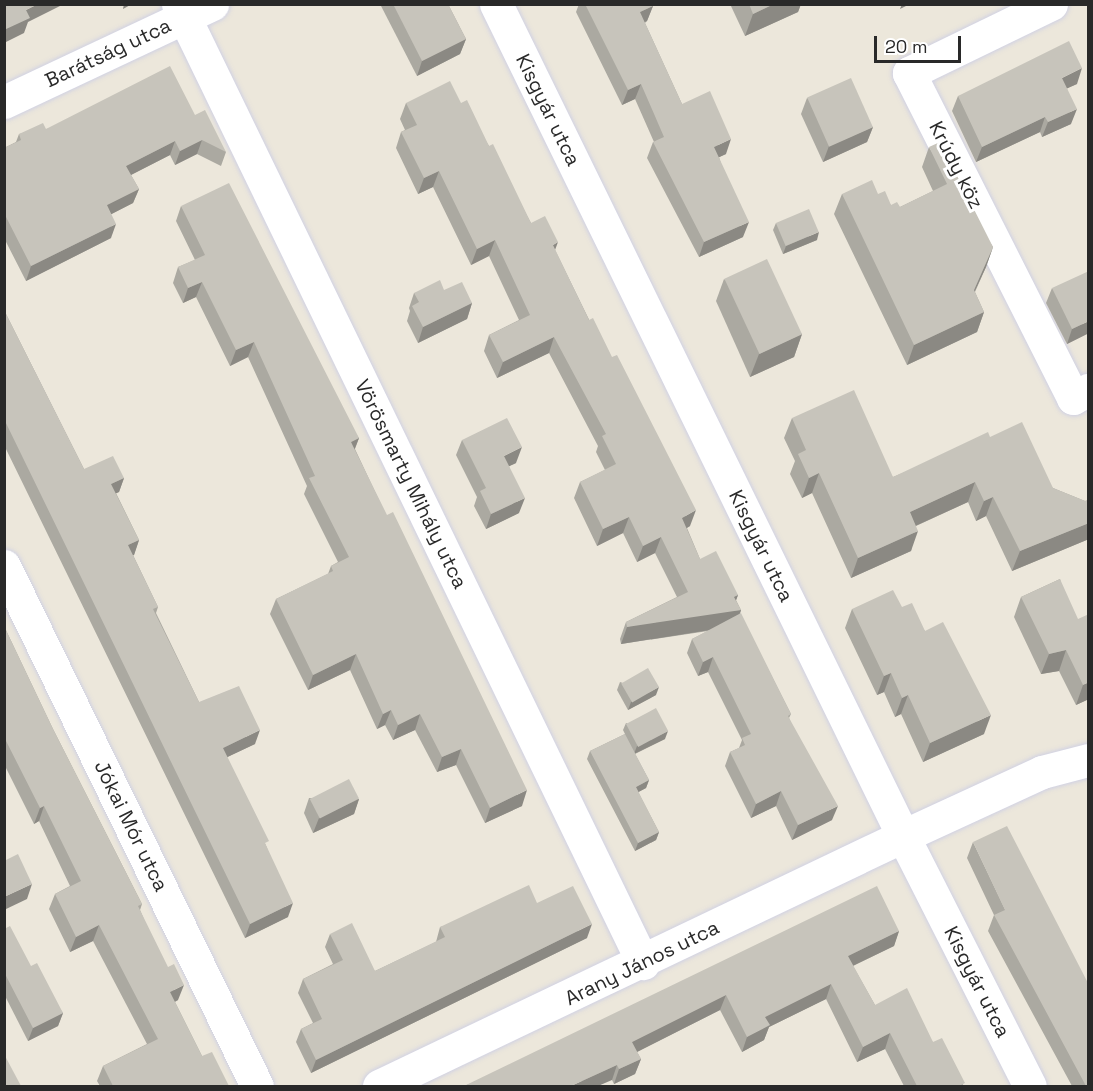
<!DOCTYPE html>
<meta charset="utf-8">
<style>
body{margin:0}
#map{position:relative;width:1093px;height:1091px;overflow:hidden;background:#ece7db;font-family:"Space Grotesk",sans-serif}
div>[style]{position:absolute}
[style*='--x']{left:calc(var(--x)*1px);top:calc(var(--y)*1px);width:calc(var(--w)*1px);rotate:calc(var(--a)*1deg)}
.roads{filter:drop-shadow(0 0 2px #d0d1e3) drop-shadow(0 0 2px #d0d1e3)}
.minor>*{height:33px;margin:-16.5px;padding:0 16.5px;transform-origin:16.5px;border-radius:16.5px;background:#fff}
.wall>*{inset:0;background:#aba9a1}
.shaded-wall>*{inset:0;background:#8b8983}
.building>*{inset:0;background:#c7c4bb;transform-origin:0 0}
span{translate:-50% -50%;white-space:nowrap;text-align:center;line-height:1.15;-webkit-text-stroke:6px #fff;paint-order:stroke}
.street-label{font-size:20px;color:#292929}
.frame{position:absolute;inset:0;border:6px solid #292929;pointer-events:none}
.scale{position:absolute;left:874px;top:36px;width:87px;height:27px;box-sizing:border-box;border:3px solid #292929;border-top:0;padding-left:8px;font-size:18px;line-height:21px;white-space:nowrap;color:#292929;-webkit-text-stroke:4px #fff;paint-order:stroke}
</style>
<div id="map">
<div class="roads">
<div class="minor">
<div style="--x:178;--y:4;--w:1066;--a:64.13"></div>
<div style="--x:496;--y:4;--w:926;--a:63.93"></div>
<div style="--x:903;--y:836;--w:280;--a:63.1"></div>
<div style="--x:1051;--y:4;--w:158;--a:154.1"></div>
<div style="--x:909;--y:73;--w:364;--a:63.2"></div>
<div style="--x:1073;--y:398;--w:17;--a:-28"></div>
<div style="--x:4;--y:102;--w:230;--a:-25.2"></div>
<div style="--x:4;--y:566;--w:578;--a:64.06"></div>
<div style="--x:379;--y:1086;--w:581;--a:-25.51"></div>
<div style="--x:903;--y:836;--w:153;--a:-24.7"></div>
<div style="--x:1042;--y:772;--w:48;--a:-14.6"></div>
</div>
</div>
<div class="wall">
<div style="clip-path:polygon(380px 4px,448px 4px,466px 39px,460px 54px,417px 76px)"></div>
<div style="clip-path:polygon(579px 4px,652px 4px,653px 6px,647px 21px,645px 23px,682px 104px,726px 154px,719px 157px,743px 237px,699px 257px,647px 158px,653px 142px,654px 142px,635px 99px,622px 105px,576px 12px)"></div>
<div style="clip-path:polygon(730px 4px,801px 4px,798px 12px,745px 36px)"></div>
<div style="clip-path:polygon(1077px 84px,1067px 88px,1071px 124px,1042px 137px,1040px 132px,976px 162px,952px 111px,958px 96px)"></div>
<div style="clip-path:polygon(807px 98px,873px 127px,867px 142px,823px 162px,801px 114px)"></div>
<div style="clip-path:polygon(406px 103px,461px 103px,489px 146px,531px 223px,555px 250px,690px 526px,687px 528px,700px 559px,738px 595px,736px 600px,741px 610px,740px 614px,791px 714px,789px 718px,832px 820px,792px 840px,776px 806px,751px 818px,725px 766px,730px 752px,739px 748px,742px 740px,708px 672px,698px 676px,687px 653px,692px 639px,708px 631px,621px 644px,620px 639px,626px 622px,677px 597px,655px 553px,637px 562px,623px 533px,597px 546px,574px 498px,580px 482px,605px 470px,596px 452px,598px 446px,549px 353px,497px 378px,484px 351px,489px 335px,519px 320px,489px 256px,471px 265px,433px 187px,418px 194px,396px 148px,401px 132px,405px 130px,400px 119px)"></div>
<div style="clip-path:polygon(195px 115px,226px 152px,221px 166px,197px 154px,175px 165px,170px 155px,131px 175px,139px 189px,133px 203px,111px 214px,111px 238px,26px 281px,4px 238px,4px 148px,16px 142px,19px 134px,46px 129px)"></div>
<div style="clip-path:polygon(929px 147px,993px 247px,986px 267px,975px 292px,984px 312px,977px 332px,907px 365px,834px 214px,842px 194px,878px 194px,891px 205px,900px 207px,933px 191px,922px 167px)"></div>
<div style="clip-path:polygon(181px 206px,359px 438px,355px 449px,522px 806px,485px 823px,456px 765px,437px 772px,415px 730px,393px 740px,385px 725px,377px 729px,350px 670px,308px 690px,270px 614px,276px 599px,328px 574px,331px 566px,338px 562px,304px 494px,307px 486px,248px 357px,230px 366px,196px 297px,183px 303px,173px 283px,178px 267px,195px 260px,176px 221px)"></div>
<div style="clip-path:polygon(776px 223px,817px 240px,783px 254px,773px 230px)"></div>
<div style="clip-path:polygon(724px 279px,802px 334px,794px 357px,750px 377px,716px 301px)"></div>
<div style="clip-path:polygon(1052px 288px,1089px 333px,1067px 344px,1046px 303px)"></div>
<div style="clip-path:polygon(444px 290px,472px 303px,467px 319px,418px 343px,407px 321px,410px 311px,409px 308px,414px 293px)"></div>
<div style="clip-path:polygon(4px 310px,84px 469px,124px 478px,119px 492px,116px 493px,139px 540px,134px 555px,133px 555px,158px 607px,156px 613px,199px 702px,255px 744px,227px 757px,267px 848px,288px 917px,245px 938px,4px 445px)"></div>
<div style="clip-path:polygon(792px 418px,893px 477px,990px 437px,1053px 488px,1085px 501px,1089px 500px,1089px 539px,1012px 571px,986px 516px,976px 521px,968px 502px,916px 526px,911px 551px,851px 578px,812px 493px,802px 498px,790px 474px,795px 461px,784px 438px)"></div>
<div style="clip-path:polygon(462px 440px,516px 463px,509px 466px,519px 513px,486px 529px,474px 506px,477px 497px,456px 455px)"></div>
<div style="clip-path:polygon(1060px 579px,1089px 699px,1076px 705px,1059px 671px,1041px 674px,1014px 617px,1021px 597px)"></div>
<div style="clip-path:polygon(902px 607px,925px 631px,984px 734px,923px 762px,901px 714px,895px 717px,884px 692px,877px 695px,845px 628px,852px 609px)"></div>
<div style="clip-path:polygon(4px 626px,53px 729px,142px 904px,140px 910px,178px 1000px,175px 1002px,202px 1056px,229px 1086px,100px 1086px,97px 1081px,103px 1066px,147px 1044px,93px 941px,70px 952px,49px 909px,55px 894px,70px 886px,39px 821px,34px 824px,4px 764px)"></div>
<div style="clip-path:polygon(620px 682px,656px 695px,628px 710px,617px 690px)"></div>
<div style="clip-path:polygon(626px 723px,665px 739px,635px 754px,649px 780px,646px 788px,638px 792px,659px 832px,656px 840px,635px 851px,587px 759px,590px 751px,625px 734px,623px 730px)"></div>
<div style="clip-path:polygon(309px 798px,359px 799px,354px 814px,313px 833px,304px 813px)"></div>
<div style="clip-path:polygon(973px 842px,1089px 1086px,1072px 1086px,988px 931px,994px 915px,967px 858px)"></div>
<div style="clip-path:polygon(537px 903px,587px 938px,311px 1073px,296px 1042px,301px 1029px,313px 1023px,298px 993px,303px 979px,333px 964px,325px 947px,330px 934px,375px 971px,436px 942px,440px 927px)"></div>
<div style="clip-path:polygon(4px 929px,63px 1013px,58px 1026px,28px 1041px,4px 994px)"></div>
<div style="clip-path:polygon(899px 931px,894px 946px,853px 966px,875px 1005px,933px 1042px,964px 1086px,904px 1086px,885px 1049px,857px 1062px,826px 999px,769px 1027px,764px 1040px,742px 1052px,720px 1010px,637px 1052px,641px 1059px,635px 1074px,614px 1084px,612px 1080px,464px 1086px)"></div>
</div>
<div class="shaded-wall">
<div style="clip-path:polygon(38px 4px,64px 4px,28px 22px,24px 33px,4px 43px,4px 30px,26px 10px)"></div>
<div style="clip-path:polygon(124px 4px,132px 4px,123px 9px)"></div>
<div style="clip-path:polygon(774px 4px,801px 4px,798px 12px,745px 36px,753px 14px)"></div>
<div style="clip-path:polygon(902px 4px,910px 4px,900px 9px)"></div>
<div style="clip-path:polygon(653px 6px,647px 21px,634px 27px,640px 12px)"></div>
<div style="clip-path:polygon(466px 39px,460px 54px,417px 76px,422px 61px)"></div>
<div style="clip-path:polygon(1082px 68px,1077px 84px,1057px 93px,1062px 78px)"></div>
<div style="clip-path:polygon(641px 84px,635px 99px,622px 105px,628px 90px)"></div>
<div style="clip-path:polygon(1077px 109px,1071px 124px,1042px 137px,1048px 122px)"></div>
<div style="clip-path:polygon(1045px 117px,1040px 132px,976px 162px,982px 147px)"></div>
<div style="clip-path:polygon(873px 127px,867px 142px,823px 162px,829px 146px)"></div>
<div style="clip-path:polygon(731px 139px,726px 154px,709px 162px,714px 147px)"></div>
<div style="clip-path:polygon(202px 140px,197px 154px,175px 165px,180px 151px)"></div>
<div style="clip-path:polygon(175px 141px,170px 155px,121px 180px,126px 166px)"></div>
<div style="clip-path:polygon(439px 171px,433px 187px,418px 194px,424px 178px)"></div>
<div style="clip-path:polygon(139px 189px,133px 203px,102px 219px,107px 205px)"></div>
<div style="clip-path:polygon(749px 222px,743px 237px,699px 257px,704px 242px)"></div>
<div style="clip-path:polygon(116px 224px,111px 238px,26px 281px,31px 266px)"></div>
<div style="clip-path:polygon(819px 232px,817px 240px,783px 254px,786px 246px)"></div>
<div style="clip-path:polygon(495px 240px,489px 256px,471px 265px,477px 249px)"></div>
<div style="clip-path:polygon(558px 242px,552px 258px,553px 245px)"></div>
<div style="clip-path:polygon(993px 247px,986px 267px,966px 310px,974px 290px)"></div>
<div style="clip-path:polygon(202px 282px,196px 297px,183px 303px,188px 288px)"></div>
<div style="clip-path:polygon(472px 303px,467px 319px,418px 343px,423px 327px)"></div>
<div style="clip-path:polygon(984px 312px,977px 332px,907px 365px,914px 345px)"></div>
<div style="clip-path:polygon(1089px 321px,1089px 333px,1067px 344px,1072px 329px)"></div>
<div style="clip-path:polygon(802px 334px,794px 357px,750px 377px,759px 354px)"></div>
<div style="clip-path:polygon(554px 337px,549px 353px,497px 378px,503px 362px)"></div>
<div style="clip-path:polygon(254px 342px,248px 357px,230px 366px,236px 350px)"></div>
<div style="clip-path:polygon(359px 438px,353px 453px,351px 442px)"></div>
<div style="clip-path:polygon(522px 447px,516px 463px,499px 471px,504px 456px)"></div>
<div style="clip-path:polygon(819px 473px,812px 493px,802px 498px,809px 478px)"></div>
<div style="clip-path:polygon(124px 478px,119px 492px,106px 498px,111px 484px)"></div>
<div style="clip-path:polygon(975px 482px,968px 502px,902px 532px,910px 512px)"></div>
<div style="clip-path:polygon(993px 497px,986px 516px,976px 521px,984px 501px)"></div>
<div style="clip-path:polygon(525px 498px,519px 513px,486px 529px,491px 514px)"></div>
<div style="clip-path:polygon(696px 510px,690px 526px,676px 534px,682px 518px)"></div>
<div style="clip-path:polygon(629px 517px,623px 533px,597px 546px,603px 529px)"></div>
<div style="clip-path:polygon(1089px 523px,1089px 539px,1012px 571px,1020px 551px)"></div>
<div style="clip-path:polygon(918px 531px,911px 551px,851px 578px,858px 558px)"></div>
<div style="clip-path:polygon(661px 537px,655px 553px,637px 562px,643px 546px)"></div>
<div style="clip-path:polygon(139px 540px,134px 555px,123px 560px,128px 545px)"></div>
<div style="clip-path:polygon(738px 595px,732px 611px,741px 610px,735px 626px,621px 644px,627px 627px)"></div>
<div style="clip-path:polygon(1066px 650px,1059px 671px,1041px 674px,1049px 654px)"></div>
<div style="clip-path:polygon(356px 654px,350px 670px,308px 690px,313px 675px)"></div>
<div style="clip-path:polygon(713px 657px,708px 672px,698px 676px,703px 662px)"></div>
<div style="clip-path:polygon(891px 673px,884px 692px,877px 695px,884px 676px)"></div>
<div style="clip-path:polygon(1089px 682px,1089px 699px,1076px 705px,1083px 685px)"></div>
<div style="clip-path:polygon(659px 687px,656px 695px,628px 710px,631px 702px)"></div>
<div style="clip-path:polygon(908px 695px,901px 714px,895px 717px,902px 698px)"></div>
<div style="clip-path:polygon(391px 710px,385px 725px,377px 729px,383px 714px)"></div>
<div style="clip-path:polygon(420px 714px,415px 730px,393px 740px,398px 725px)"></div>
<div style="clip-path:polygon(991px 715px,984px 734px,923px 762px,930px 743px)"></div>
<div style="clip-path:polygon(260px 730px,255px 744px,217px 762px,223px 748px)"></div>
<div style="clip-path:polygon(668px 731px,665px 739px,634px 754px,637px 746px)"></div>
<div style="clip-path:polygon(461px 749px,456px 765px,437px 772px,442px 757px)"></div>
<div style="clip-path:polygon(649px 780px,646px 788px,633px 795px,636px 787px)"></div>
<div style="clip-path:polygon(527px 790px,522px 806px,485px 823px,490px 808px)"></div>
<div style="clip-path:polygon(781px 791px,776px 806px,751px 818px,756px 804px)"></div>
<div style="clip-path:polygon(359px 799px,354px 814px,313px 833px,319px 818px)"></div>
<div style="clip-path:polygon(44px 806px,39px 821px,34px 824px,40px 808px)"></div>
<div style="clip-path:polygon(838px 806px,832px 820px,792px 840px,798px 825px)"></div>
<div style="clip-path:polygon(659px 832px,656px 840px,635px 851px,638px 843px)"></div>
<div style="clip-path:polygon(32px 884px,27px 899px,4px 910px,4px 897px)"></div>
<div style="clip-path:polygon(293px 903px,288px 917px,245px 938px,250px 924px)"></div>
<div style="clip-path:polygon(592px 924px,587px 938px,311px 1073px,316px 1060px)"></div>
<div style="clip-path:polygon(99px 925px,93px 941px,70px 952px,76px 937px)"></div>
<div style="clip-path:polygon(899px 931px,894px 946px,842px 971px,848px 956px)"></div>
<div style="clip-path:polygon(831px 984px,826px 999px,769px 1027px,764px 1040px,742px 1052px,747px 1037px,765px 1017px)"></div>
<div style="clip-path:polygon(184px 985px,178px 1000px,164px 1007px,170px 992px)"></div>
<div style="clip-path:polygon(726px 995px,720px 1010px,627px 1057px,632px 1042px)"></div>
<div style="clip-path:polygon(63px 1013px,58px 1026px,28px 1041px,33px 1028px)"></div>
<div style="clip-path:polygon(890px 1033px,885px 1049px,857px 1062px,863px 1047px)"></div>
<div style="clip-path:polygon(641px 1059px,635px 1074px,614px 1084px,619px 1069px)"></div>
<div style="clip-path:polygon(617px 1065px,612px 1080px,598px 1086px,571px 1086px)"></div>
</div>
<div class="building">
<div style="clip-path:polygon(4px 4px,38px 4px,26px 10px,30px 18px,4px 30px)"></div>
<div style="clip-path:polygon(393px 4px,448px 4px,466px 39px,422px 61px)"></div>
<div style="clip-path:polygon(585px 4px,652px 4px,653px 6px,640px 12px,682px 104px,710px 91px,731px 139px,714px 147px,749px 222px,704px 242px,653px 142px,664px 137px,641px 84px,628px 90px)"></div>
<div style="clip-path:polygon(749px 4px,774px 4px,753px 14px)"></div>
<div style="clip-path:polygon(1069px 41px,1082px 68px,1062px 78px,1077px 109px,1048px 122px,1045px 117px,982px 147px,958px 96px)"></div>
<div style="clip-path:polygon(170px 66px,195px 115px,205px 110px,226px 152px,202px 140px,180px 151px,175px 141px,126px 166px,139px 189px,107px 205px,116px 224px,31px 266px,4px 213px,4px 148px,21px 140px,19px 134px,43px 123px,46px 129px)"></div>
<div style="left:851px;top:78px;width:54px;height:48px;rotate:66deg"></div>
<div style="clip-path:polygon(450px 81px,461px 103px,467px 100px,489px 146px,493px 144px,531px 223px,545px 216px,558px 242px,553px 245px,589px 320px,593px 318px,612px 357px,617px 355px,696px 510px,682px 518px,700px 559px,716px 551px,738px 595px,734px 597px,741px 610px,627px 627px,626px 622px,688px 592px,661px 537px,643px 546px,629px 517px,603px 529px,580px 482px,616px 464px,602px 436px,606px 434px,554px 337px,503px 362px,489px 335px,530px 315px,495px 240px,477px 249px,439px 171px,424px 178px,401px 132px,417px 125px,406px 103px)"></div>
<div style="clip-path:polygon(940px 142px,993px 247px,974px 290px,984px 312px,914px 345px,842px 194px,872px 180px,878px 194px,885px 191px,891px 205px,897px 202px,900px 207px,947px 184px,929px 147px)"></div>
<div style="clip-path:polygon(229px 183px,359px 438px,351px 442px,387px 515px,393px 512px,527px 790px,490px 808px,461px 749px,442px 757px,420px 714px,398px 725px,391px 710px,383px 714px,356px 654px,313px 675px,276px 599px,333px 571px,331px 566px,349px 557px,309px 478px,315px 476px,254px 342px,236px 350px,202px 282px,188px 288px,178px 267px,205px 255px,181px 206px)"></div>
<div style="left:809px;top:209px;width:25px;height:36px;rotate:67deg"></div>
<div style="left:767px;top:259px;width:83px;height:47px;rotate:65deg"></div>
<div style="clip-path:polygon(1089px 271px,1089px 321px,1072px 329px,1052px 288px)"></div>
<div style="clip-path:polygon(440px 280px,444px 290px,462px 282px,472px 303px,423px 327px,412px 306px,419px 302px,414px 293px)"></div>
<div style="clip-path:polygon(4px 310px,84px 469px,113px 456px,124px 478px,111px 484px,139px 540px,128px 545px,158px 607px,153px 609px,199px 702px,239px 686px,260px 730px,223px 748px,269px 841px,265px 843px,293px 903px,250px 924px,4px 419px)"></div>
<div style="clip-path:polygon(854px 390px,893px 477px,988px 432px,990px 437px,1022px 422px,1053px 488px,1085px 501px,1089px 500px,1089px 523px,1020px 551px,993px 497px,984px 501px,975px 482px,910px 512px,918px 531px,858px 558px,819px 473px,809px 478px,798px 454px,806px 450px,792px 418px)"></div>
<div style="clip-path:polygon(507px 418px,522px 447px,504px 456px,525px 498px,491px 514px,480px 491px,486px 488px,462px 440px)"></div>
<div style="clip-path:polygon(1060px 579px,1078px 619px,1089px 614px,1089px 682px,1083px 685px,1066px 650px,1049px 654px,1021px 597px)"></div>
<div style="clip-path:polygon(893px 590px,902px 607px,912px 603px,925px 631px,943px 622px,991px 715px,930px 743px,908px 695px,902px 698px,891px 673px,884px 676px,852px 609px)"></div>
<div style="clip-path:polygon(741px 613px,791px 714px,788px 716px,838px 806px,798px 825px,781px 791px,756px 804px,730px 752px,745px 745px,742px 738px,751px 734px,713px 657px,703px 662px,692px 639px)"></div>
<div style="clip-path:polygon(4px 626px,53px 729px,142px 904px,138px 906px,168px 967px,174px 964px,184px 985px,170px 992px,202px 1056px,212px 1052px,229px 1086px,113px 1086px,103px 1066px,158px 1039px,99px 925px,76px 937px,55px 894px,81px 881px,44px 806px,40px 808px,4px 737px)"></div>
<div style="left:648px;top:668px;width:22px;height:31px;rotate:60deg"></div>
<div style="left:656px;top:708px;width:26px;height:34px;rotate:62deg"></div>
<div style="clip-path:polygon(625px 734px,649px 780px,636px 787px,659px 832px,638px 843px,590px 751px)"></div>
<div style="left:349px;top:779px;width:22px;height:44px;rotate:63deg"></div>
<div style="clip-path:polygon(1007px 826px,1089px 985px,1089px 1086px,1086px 1086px,994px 915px,1005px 910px,973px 842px)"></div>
<div style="clip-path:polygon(18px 854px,32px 884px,4px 897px,4px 861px)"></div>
<div style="clip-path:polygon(529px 885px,537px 903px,573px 886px,592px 924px,316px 1060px,301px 1029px,322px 1019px,303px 979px,343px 960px,330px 934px,352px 923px,375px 971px,445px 937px,440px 927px)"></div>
<div style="clip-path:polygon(877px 886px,899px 931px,848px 956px,875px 1005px,907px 988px,933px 1042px,942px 1038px,965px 1083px,959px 1086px,917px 1086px,890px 1033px,863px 1047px,831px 984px,765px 1017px,770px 1025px,747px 1037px,726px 995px,632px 1042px,641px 1059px,619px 1069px,617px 1065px,571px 1086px,464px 1086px)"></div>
<div style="clip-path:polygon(10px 926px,31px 966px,37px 963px,63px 1013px,33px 1028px,4px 972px,4px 929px)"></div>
<div style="clip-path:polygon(4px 1054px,21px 1086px,4px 1086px)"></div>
</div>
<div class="street-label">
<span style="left:108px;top:53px;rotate:-25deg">Barátság utca</span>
<span style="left:548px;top:110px;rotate:64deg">Kisgyár utca</span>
<span style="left:956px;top:165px;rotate:63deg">Krúdy köz</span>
<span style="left:411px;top:484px;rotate:64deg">Vörösmarty Mihály utca</span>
<span style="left:761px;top:546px;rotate:64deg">Kisgyár utca</span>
<span style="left:131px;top:826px;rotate:64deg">Jókai Mór utca</span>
<span style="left:642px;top:963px;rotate:-26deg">Arany János utca</span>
<span style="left:977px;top:982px;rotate:63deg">Kisgyár utca</span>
</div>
<div class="frame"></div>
<div class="scale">20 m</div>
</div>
